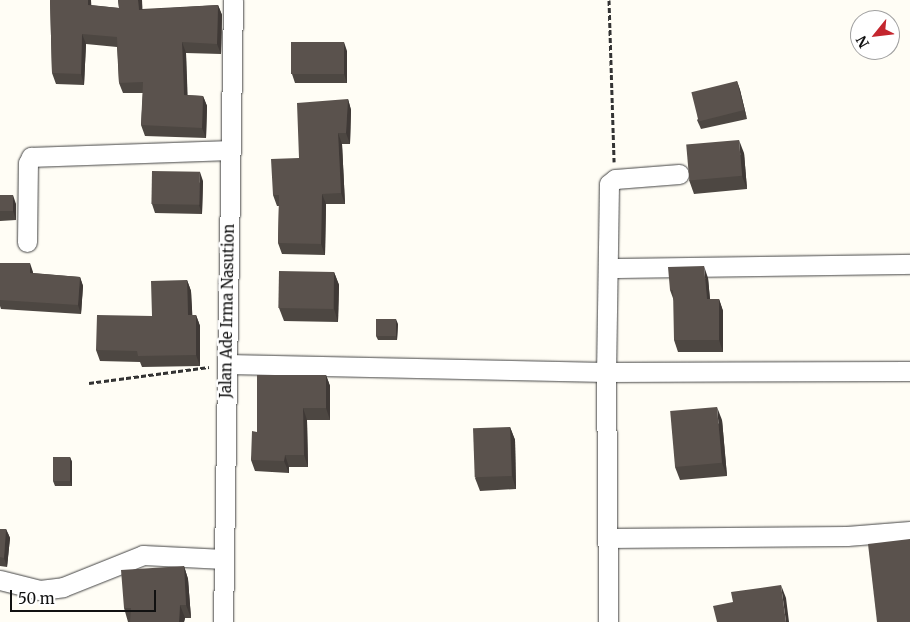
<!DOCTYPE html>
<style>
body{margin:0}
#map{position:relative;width:910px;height:622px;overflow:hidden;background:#fffdf5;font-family:Merriweather,serif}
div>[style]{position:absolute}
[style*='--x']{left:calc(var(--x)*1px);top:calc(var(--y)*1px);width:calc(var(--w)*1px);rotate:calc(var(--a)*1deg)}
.path>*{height:3px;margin-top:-1.5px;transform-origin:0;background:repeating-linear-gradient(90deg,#333 0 5px,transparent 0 7.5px)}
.roads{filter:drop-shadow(0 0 1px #444) drop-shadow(0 0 1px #444)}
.minor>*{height:19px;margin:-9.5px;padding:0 9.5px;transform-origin:9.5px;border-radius:9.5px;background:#fff}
.wall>*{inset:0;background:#4d4742}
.shaded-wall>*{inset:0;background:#3f3936}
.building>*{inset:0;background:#5a524d;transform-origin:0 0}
span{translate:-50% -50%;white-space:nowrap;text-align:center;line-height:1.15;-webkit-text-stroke:5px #fff;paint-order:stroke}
.street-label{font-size:15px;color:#111}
.north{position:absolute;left:850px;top:10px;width:50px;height:50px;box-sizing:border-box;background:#fff;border:1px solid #a0a0a0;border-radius:50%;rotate:241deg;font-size:14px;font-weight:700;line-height:20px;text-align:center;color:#111}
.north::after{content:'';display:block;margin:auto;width:18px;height:22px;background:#c4262e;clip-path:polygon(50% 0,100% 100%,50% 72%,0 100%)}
.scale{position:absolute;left:10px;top:590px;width:146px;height:22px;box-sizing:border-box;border:2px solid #111;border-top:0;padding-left:6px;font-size:15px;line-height:18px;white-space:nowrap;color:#111;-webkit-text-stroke:4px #fff;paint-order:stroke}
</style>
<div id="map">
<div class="path">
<div style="--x:609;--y:0;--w:162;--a:88.2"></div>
<div style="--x:89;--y:383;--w:121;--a:-7.6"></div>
</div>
<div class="roads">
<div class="minor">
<div style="--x:679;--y:174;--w:64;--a:175.5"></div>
<div style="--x:615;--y:179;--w:8;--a:140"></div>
<div style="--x:609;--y:184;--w:188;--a:90.9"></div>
<div style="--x:606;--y:372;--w:304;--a:-0.2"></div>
<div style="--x:27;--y:242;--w:79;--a:-89.3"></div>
<div style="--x:28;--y:163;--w:7;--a:-63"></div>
<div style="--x:31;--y:157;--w:198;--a:-2"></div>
<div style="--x:609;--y:268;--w:301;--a:-0.8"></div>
<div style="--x:227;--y:364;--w:379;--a:1.2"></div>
<div style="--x:606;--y:372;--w:250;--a:89.5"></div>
<div style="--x:607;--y:538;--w:240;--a:-0.5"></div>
<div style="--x:847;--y:536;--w:63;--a:-4.5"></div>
<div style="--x:0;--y:580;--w:41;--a:14"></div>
<div style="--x:40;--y:590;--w:23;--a:-7"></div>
<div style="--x:63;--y:587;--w:86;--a:-21.8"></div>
<div style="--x:143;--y:555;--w:81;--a:2.8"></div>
<div style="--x:223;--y:622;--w:622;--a:-89.08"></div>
</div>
</div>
<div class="wall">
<div style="clip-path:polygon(50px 0,91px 0,91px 5px,119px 8px,118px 0,142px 0,142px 9px,218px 5px,222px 15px,221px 54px,186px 53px,187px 95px,203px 96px,207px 106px,206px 138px,145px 136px,141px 125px,143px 93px,123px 93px,119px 83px,117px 47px,86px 44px,84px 85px,56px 84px,52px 73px)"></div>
<div style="clip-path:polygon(347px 51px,347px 83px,295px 83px,292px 74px)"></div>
<div style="clip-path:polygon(737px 81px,740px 90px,747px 119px,701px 129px,697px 120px)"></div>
<div style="clip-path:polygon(348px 99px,351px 110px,350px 144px,342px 144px,345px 204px,326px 204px,325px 255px,282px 254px,278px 243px,279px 206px,277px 206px,273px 195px,299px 158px)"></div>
<div style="clip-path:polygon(744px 153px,747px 189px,694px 194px,689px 180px)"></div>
<div style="clip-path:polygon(203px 181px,202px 214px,155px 213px,152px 204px)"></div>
<div style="clip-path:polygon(0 196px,16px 204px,16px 220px,0 221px)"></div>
<div style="clip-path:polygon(0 263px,33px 272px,33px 273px,80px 277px,83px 286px,81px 314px,1px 309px,0 306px)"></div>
<div style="clip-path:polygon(334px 272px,339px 285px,338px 322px,284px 321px,279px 308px)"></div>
<div style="clip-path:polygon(708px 278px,710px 299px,719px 299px,723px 311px,723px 352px,678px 352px,674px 340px,674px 301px,670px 290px)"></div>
<div style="clip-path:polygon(187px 280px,191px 291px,192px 315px,196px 315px,200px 326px,200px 366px,142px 367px,140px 362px,100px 361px,96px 350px,152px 316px)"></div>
<div style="clip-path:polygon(398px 324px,397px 340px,378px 340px,376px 336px)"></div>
<div style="clip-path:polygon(326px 375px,330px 386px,330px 420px,307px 420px,308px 467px,289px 467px,289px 473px,255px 471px,251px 460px,257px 432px)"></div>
<div style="clip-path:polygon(722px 420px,727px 476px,680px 480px,675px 467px)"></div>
<div style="clip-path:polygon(510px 427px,515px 440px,516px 489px,480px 491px,475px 478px)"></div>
<div style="clip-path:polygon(70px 457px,72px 462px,72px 486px,55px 486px,53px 481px)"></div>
<div style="clip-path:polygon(0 529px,6px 529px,10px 538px,7px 567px,0 566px)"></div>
<div style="clip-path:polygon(184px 566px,188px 579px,191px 618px,185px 618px,184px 622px,128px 622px,124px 608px)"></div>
</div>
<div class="shaded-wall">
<div style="clip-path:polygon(88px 0,91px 0,92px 15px,88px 5px)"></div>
<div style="clip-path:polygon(138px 0,142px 0,143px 20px,139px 10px)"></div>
<div style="clip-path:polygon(218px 5px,222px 15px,221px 54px,217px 44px)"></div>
<div style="clip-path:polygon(82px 34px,86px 44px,84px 85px,81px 74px)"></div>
<div style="clip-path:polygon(182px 42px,186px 53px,188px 105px,184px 95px)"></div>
<div style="clip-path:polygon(344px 42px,347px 51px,347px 83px,344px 74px)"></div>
<div style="clip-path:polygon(737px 81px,740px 90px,747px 119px,744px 110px)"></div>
<div style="clip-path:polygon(203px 96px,207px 106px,206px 138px,202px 128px)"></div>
<div style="clip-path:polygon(348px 99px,351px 110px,350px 144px,346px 133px)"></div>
<div style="clip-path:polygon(338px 133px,342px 144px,345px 204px,341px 193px)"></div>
<div style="clip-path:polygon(739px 140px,744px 153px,747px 189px,742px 176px)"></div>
<div style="clip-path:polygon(200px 172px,203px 181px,202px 214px,199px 205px)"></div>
<div style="clip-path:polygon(322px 194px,326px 204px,325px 255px,321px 244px)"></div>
<div style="clip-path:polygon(13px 195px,16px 204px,16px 220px,13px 211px)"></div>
<div style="clip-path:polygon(30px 263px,33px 272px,33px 282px,30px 273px)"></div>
<div style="clip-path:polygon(704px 266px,708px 278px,711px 311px,707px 299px)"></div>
<div style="clip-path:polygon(334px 272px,339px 285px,338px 322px,334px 309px)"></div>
<div style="clip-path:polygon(80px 277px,83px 286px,81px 314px,78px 305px)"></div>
<div style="clip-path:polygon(187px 280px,191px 291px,193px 326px,188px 315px)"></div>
<div style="clip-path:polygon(719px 299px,723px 311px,723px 352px,719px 340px)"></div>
<div style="clip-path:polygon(196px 315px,200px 326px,200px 366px,196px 355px)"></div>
<div style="clip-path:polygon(396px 319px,398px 324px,397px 340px,396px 336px)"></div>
<div style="clip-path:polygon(326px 375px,330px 386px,330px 420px,326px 408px)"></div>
<div style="clip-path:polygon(717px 407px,722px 420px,727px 476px,722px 463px)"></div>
<div style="clip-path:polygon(303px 408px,307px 420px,308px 467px,304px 455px)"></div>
<div style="clip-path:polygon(510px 427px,515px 440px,516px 489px,512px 476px)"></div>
<div style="clip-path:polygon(285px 455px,289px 467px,289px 473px,284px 461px)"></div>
<div style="clip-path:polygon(70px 457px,72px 462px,72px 486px,70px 481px)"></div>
<div style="clip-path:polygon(6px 529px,10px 538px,7px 567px,4px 558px)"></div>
<div style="clip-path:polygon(184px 566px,188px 579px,191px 618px,186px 605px)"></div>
<div style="clip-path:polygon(781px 585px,786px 598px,789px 622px,786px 622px)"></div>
<div style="clip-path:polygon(180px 605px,185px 618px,184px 622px,179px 622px)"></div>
</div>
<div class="building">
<div style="clip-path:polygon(50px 0,88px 0,88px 5px,119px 8px,118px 0,138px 0,139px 10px,218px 5px,217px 44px,182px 42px,184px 95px,203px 96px,202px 128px,141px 125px,143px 82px,119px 83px,117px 37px,82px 34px,81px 74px,52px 73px)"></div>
<div style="left:291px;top:42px;width:53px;height:32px"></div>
<div style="left:737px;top:81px;width:30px;height:47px;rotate:76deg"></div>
<div style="clip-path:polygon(348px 99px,346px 133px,338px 133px,341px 193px,322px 194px,321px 244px,278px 243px,279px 195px,273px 195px,271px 159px,299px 158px,297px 103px)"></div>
<div style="left:739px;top:140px;width:36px;height:53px;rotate:85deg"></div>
<div style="left:152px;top:171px;width:48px;height:33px;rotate:1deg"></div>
<div style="left:13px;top:195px;width:16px;height:13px;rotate:90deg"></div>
<div style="clip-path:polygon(0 263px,30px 263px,30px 273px,80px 277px,78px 305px,0 300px)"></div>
<div style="clip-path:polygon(704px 266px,707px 299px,719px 299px,719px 340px,674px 340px,673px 290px,670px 290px,668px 267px)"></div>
<div style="left:279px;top:271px;width:55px;height:37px;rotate:1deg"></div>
<div style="clip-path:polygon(187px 280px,188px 315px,196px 315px,196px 355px,138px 356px,137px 351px,96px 350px,97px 315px,152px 316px,151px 281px)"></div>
<div style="left:376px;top:319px;width:20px;height:17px"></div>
<div style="clip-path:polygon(257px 375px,326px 375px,326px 408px,303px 408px,304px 455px,285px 455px,284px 461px,251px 460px,252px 431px,257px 432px)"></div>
<div style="left:717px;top:407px;width:56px;height:47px;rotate:85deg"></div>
<div style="left:510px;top:427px;width:49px;height:37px;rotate:88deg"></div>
<div style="left:70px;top:457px;width:24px;height:17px;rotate:90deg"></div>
<div style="clip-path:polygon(0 529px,6px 529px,4px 558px,0 557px)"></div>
<div style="clip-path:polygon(910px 539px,910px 622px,877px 622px,868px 544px)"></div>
<div style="clip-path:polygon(184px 566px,186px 605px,180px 605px,179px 622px,130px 622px,131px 608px,124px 608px,121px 570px)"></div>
<div style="clip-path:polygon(781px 585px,786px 622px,717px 622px,713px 606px,733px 602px,731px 592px)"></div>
</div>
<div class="street-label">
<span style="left:227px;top:311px;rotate:-89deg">Jalan Ade Irma Nasution</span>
</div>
<div class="north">N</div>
<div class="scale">50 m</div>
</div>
